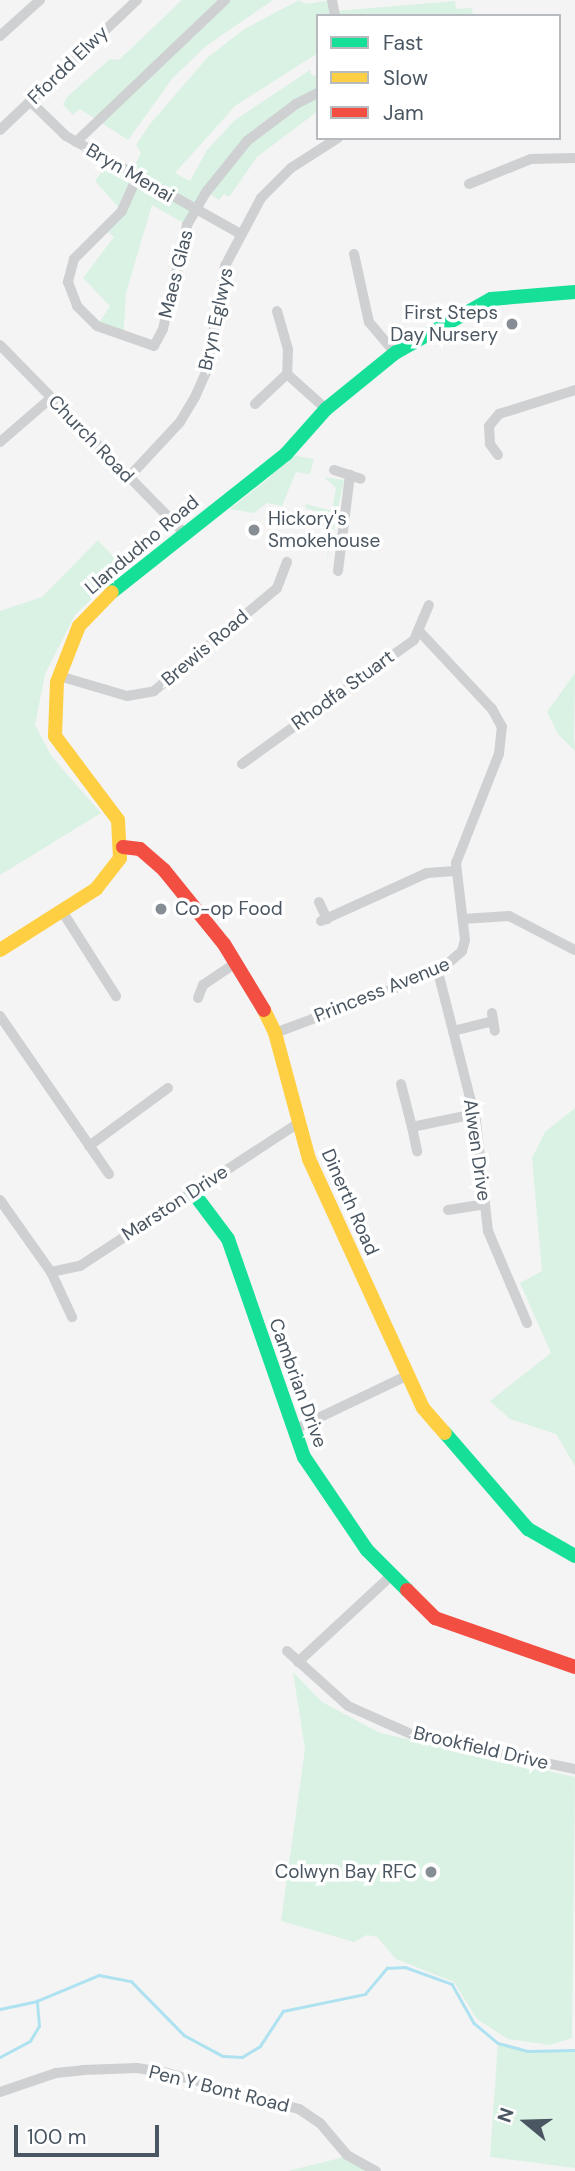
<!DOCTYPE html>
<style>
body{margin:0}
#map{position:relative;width:575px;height:2171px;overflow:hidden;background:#f4f4f4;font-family:"DM Sans",sans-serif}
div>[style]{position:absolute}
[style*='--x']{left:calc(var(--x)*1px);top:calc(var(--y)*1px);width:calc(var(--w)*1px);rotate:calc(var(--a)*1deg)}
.green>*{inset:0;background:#d9f2e3}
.stream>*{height:2.5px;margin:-1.25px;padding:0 1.25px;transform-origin:1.25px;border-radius:1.25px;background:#aee2f0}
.street>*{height:10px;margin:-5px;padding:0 5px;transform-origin:5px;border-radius:5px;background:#ced0d2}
.fast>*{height:14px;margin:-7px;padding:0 7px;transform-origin:7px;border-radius:7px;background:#16e098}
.slow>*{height:14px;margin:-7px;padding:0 7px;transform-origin:7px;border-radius:7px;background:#ffcf43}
.jam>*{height:14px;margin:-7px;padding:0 7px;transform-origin:7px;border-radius:7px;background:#f24e42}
.dots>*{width:19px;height:19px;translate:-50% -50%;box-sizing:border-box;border:4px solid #fff;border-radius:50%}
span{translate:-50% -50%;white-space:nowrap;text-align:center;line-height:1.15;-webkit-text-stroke:7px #fff;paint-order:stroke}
.street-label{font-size:19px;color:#4a5661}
.poi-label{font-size:19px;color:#4a5661}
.right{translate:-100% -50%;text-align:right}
.left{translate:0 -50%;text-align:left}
.legend{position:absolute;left:316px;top:14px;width:245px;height:126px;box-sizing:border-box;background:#fff;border:2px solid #b7bbc0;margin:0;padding:9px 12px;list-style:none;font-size:21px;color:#4a5661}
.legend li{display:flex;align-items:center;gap:14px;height:35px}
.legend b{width:35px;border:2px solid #b7bbc0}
.north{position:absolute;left:491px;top:2087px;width:70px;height:70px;-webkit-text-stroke:5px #fff;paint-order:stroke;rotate:289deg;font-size:19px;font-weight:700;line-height:28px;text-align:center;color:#4a5661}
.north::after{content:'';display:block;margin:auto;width:24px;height:32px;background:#4a5661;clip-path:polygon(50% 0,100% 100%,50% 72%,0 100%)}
.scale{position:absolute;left:14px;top:2125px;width:145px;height:32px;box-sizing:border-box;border:4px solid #4a5661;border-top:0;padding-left:9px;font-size:21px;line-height:24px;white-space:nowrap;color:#4a5661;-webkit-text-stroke:5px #fff;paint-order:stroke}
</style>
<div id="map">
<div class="green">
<div style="clip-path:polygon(182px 0,273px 0,206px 46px,172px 79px,128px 140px,80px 109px,73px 115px,63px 105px,68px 96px,110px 59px,119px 60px)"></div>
<div style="clip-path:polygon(299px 0,306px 4px,332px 0,335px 11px,455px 1px,456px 9px,472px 8px,473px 16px,318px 16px,318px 53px,235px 106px,175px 173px,190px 181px,207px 150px,235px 120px,310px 70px,312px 76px,318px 74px,318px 111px,257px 157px,229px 197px,224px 194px,219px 200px,207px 192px,187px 225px,152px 205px,126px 293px,123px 339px,97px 326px,110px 306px,83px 278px,114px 237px,107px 231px,122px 211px,95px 181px,109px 161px,131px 173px,141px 153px,136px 145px,150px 124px,207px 58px,243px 30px)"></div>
<div style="clip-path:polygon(291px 455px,314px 459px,310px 474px,296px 472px,282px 506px,267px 503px,254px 513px,230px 509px,267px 480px)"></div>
<div style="clip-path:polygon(324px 477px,344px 480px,327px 560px,331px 516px,305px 508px,306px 504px,332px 511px,336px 488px)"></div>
<div style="clip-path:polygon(98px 540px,124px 568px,75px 615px,45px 674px,35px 725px,52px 757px,101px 813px,0 875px,0 611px,42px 597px)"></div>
<div style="clip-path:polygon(575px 673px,574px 737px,575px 751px,558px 734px,547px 712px)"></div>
<div style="clip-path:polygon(575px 1108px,575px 1466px,556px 1434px,510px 1419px,490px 1401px,551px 1353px,520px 1283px,542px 1271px,532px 1158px,545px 1132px)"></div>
<div style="clip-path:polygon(293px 1672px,322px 1702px,380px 1733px,575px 1777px,572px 2038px,550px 2045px,508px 2039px,477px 2019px,454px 1982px,396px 1959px,377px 1937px,367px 1935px,354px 1942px,281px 1921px,305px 1749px)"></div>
<div style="clip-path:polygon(498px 2043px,527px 2051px,575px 2050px,575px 2168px,490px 2157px)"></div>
<div style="clip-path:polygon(344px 2157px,378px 2171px,288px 2171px)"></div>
</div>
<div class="stream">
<div style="--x:0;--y:2009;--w:38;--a:-12"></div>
<div style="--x:37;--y:2001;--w:67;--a:-22.8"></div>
<div style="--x:99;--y:1975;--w:33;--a:11"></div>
<div style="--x:131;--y:1981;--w:76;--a:45.5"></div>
<div style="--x:184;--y:2035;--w:44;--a:28.3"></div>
<div style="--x:223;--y:2056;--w:19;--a:3"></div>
<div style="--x:242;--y:2057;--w:21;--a:-31"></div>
<div style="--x:260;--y:2046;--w:42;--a:-56.7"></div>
<div style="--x:283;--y:2011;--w:84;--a:-11.7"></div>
<div style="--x:365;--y:1994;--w:34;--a:-50"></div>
<div style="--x:387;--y:1968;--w:18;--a:-3"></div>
<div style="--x:405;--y:1967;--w:50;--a:19.9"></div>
<div style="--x:452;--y:1984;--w:45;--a:60.6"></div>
<div style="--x:474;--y:2023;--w:31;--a:40"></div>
<div style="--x:498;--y:2043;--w:30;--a:15"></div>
<div style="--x:527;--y:2051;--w:48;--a:-1.2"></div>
<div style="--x:0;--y:2057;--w:34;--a:-28"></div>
<div style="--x:30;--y:2041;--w:17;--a:-59"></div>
<div style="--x:39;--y:2026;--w:25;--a:-95"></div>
</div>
<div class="street">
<div style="--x:332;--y:0;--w:16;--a:79"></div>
<div style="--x:0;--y:36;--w:54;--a:-42"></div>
<div style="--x:30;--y:101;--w:50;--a:44.2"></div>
<div style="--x:66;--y:136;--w:198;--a:29.3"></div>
<div style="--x:0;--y:130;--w:189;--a:-43.5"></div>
<div style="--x:76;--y:142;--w:206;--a:-43.6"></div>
<div style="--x:137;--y:177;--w:37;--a:114"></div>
<div style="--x:122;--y:211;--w:68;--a:135"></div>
<div style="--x:74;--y:259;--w:24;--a:105"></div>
<div style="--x:68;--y:282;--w:26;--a:69"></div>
<div style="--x:77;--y:306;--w:28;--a:45"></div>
<div style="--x:97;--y:326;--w:60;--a:19.3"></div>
<div style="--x:154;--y:346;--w:19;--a:-62"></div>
<div style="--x:163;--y:329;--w:107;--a:-77"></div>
<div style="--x:187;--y:225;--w:39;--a:-60"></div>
<div style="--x:207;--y:191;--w:64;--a:-51.3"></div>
<div style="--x:247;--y:141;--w:61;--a:-37.1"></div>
<div style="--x:296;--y:104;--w:25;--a:-27"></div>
<div style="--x:469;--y:184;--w:67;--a:-22"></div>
<div style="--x:531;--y:159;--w:44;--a:-1.3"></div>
<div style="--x:354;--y:254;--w:70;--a:77.6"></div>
<div style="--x:369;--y:322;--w:40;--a:50"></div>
<div style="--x:277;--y:311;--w:40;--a:74"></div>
<div style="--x:288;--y:349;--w:25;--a:92"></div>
<div style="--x:287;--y:374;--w:52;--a:41.9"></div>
<div style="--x:0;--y:345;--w:262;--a:45.6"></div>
<div style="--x:255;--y:404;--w:44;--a:-43.2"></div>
<div style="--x:0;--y:442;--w:67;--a:-40.8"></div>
<div style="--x:498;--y:455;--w:14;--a:-126"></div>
<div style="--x:490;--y:444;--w:18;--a:-93"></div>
<div style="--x:489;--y:426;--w:16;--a:-50"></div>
<div style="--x:499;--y:414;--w:80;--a:-17.5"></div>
<div style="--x:334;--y:470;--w:28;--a:18"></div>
<div style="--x:128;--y:478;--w:76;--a:-47.1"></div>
<div style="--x:180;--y:422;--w:29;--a:-59"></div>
<div style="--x:195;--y:397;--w:27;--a:-66"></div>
<div style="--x:206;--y:372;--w:108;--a:-79.8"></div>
<div style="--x:225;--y:266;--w:77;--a:-62.1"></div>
<div style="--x:261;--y:198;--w:42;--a:-45"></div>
<div style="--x:291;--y:168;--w:56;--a:-32.6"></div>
<div style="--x:338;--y:571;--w:97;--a:-82.9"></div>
<div style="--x:59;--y:676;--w:71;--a:16.4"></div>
<div style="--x:127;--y:696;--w:27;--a:-10"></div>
<div style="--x:154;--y:691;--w:160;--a:-39.9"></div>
<div style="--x:277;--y:588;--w:28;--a:-69"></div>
<div style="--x:242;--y:764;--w:212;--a:-35.8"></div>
<div style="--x:414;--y:640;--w:38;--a:-67"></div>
<div style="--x:319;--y:902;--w:19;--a:65"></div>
<div style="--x:62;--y:911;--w:101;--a:57.6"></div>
<div style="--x:463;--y:919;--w:46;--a:-3.7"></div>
<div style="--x:509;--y:916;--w:74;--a:27.3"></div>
<div style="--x:321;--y:921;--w:116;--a:-24.4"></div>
<div style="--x:427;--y:873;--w:28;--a:-4"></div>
<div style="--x:438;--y:972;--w:154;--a:75.7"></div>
<div style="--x:476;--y:1121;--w:111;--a:83.8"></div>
<div style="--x:488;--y:1231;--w:100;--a:67"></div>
<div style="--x:198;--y:998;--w:14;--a:-69"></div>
<div style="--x:203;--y:985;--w:40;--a:-34"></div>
<div style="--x:492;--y:1013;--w:18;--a:81"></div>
<div style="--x:0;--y:1016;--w:192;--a:55.4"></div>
<div style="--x:453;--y:1031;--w:41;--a:-14"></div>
<div style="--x:275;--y:1033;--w:174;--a:-20.5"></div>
<div style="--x:438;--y:972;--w:32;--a:-41"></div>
<div style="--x:462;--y:951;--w:11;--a:-75"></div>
<div style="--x:465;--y:940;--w:78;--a:-96.7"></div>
<div style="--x:456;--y:863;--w:117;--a:-68.5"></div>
<div style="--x:499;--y:754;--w:27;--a:-84"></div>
<div style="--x:502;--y:727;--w:21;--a:-119"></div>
<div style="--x:492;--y:709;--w:105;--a:-133.1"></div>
<div style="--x:401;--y:1084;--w:44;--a:75.7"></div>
<div style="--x:412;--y:1127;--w:63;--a:-11.8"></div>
<div style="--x:412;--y:1127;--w:25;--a:78"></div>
<div style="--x:89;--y:1146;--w:98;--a:-36.3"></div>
<div style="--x:0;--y:1200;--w:88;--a:54.7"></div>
<div style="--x:51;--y:1272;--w:50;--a:65"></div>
<div style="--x:448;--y:1210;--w:37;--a:-9"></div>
<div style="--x:51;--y:1272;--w:30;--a:-12"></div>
<div style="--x:80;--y:1266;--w:259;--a:-33.2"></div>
<div style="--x:293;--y:1430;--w:125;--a:-25.5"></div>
<div style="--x:287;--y:1651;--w:82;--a:42"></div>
<div style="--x:348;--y:1706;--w:71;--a:24"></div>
<div style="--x:413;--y:1735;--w:166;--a:11.9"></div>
<div style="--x:298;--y:1662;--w:128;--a:-42.8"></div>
<div style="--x:0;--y:2092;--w:59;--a:-18.7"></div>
<div style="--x:56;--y:2073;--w:27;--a:-6"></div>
<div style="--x:83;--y:2070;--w:54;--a:-2.1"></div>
<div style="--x:137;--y:2068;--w:30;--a:9"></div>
<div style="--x:167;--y:2073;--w:137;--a:15.3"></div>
<div style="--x:299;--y:2109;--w:25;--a:34"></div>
<div style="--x:320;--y:2123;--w:42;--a:49.8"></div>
<div style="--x:347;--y:2155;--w:33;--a:29"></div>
</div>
<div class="fast">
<div style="--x:112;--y:592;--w:222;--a:-38.4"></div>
<div style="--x:286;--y:454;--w:60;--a:-48.4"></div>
<div style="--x:326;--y:409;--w:89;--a:-39.1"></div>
<div style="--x:395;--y:353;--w:110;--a:-29.4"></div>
<div style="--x:491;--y:299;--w:84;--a:-4.8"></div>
<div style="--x:192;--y:1191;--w:60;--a:53.1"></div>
<div style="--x:228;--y:1239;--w:231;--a:70.8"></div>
<div style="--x:304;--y:1457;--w:112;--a:55.9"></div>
<div style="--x:367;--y:1550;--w:57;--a:45"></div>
<div style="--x:445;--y:1433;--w:127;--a:49.2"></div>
<div style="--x:528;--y:1529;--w:54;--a:29.9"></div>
</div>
<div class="slow">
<div style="--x:0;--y:950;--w:114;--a:-32.4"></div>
<div style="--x:96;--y:889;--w:39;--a:-52"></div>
<div style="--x:120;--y:858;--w:38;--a:-93"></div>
<div style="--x:118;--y:820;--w:105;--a:-126.9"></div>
<div style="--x:55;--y:736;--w:54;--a:-87.9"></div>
<div style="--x:57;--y:682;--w:60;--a:-68.6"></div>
<div style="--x:79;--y:626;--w:47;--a:-45.9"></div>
<div style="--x:264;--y:1010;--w:25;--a:64"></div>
<div style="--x:275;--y:1033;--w:131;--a:74.9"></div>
<div style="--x:309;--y:1159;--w:274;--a:65.4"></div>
<div style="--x:423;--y:1408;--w:33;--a:49"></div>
</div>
<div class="jam">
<div style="--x:123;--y:847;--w:17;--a:7"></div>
<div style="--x:140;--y:849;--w:32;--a:41"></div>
<div style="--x:164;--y:870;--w:95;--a:51"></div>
<div style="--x:224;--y:944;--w:77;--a:58.8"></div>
<div style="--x:407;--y:1590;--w:40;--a:45"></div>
<div style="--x:435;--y:1618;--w:148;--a:19.3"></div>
</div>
<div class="dots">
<div style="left:512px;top:324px;background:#868d94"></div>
<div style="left:254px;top:530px;background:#868d94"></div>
<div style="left:161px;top:909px;background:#868d94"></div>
<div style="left:431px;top:1872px;background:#868d94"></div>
</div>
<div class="street-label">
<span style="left:68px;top:65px;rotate:-44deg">Ffordd Elwy</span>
<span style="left:130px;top:173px;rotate:30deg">Bryn Menai</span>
<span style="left:176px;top:274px;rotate:-76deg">Maes Glas</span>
<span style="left:216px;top:319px;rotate:-78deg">Bryn Eglwys</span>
<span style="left:91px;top:439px;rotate:46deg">Church Road</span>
<span style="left:142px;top:545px;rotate:-40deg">Llandudno Road</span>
<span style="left:205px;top:648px;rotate:-40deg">Brewis Road</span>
<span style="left:343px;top:690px;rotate:-36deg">Rhodfa Stuart</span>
<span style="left:382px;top:990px;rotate:-22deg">Princess Avenue</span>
<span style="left:477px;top:1150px;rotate:82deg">Alwen Drive</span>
<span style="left:350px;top:1202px;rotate:66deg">Dinerth Road</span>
<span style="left:175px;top:1203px;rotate:-33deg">Marston Drive</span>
<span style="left:298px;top:1383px;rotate:70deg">Cambrian Drive</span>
<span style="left:481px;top:1748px;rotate:13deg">Brookfield Drive</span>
<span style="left:219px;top:2089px;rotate:14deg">Pen Y Bont Road</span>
</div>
<div class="poi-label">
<span class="right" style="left:498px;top:324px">First Steps<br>Day Nursery</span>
<span class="left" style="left:268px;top:530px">Hickory's<br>Smokehouse</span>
<span class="left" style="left:175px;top:909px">Co-op Food</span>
<span class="right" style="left:417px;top:1872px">Colwyn Bay RFC</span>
</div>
<ul class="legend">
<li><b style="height:9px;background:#16e098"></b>Fast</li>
<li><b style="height:9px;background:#ffcf43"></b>Slow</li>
<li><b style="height:9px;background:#f24e42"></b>Jam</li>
</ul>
<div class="north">N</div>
<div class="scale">100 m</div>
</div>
